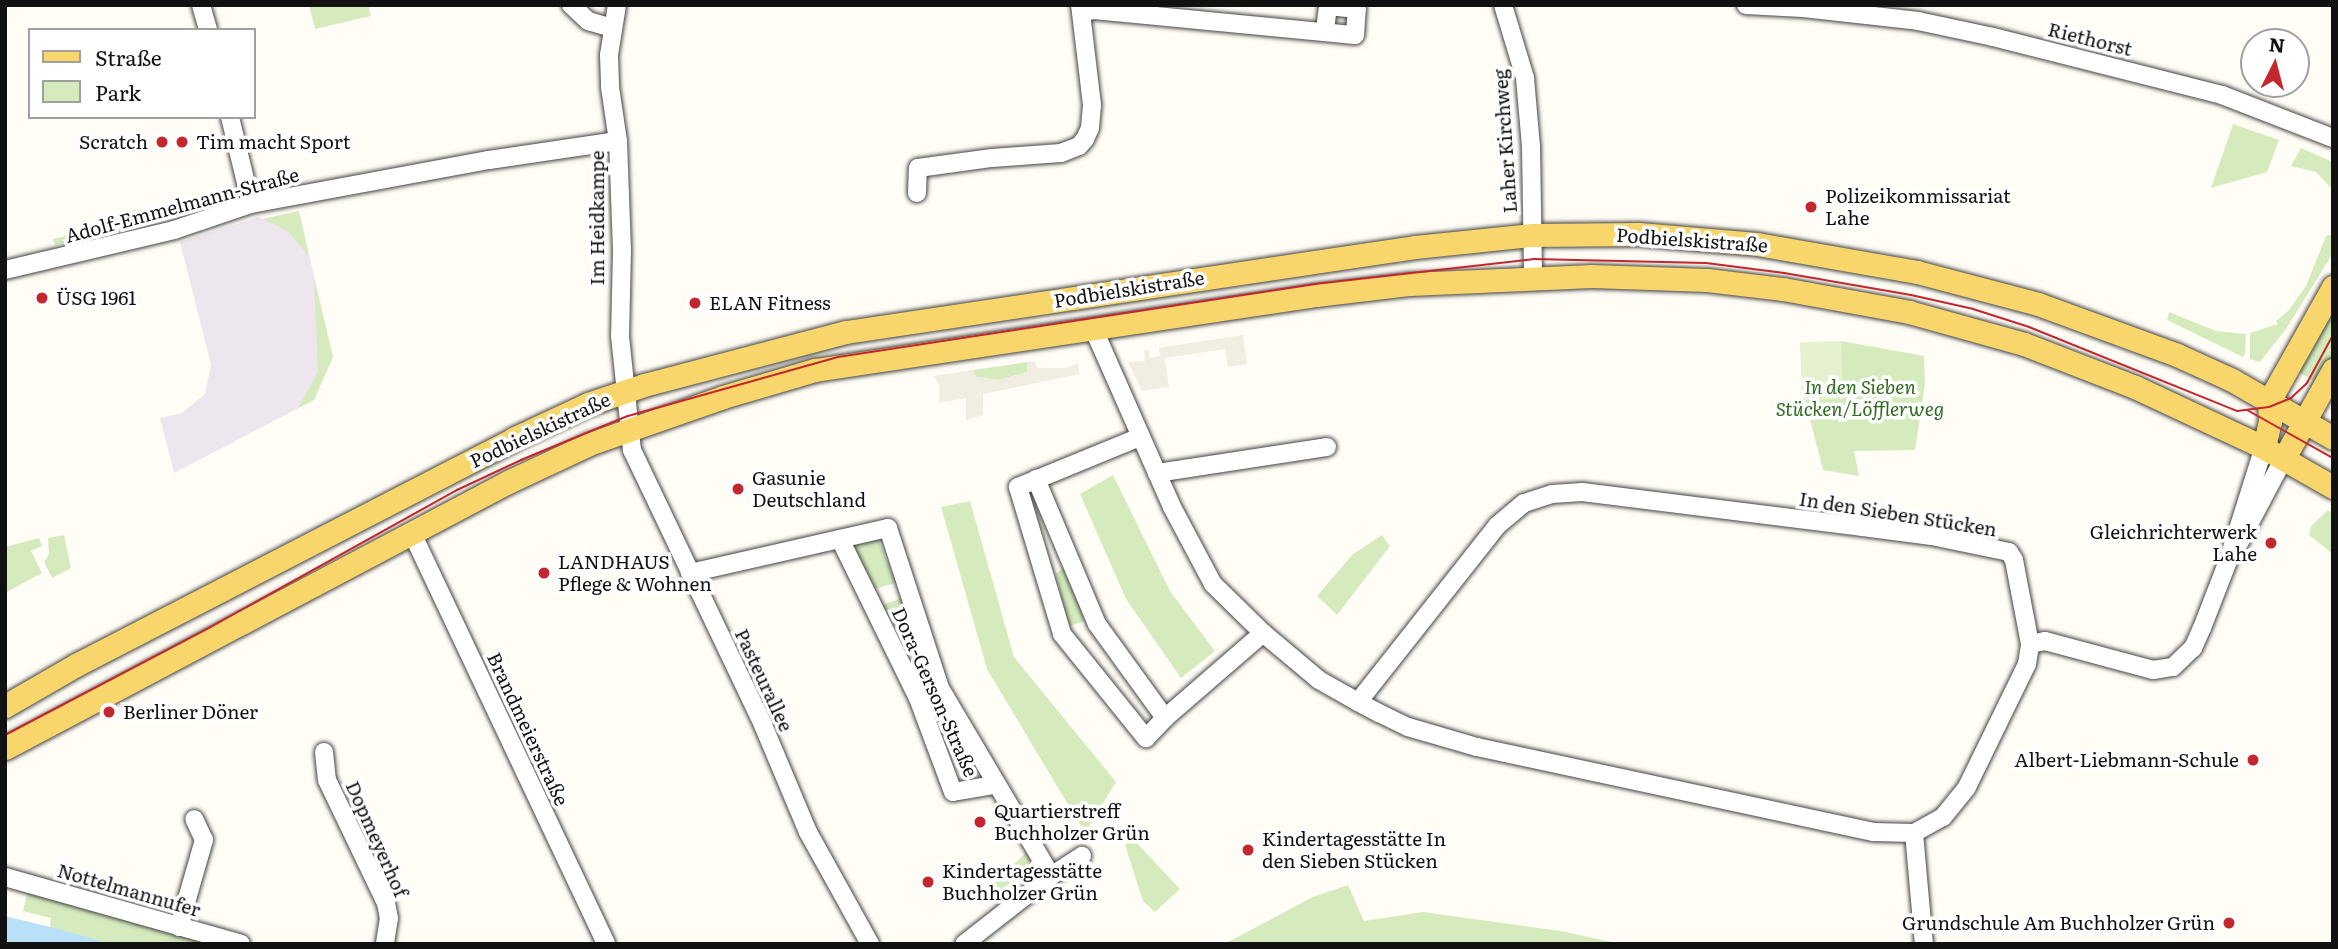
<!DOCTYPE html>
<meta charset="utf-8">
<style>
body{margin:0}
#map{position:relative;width:2338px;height:949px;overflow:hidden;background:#fffdf5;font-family:Literata,serif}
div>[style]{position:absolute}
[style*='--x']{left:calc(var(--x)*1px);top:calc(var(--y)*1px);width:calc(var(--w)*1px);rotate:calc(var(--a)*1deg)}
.industrial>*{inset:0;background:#eee6ef}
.green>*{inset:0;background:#d5ebbd}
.pitch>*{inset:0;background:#e6f2cf;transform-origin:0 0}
.plaza>*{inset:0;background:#f1ede2}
.water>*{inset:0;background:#b9e0f7}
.roads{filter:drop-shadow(0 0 2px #444) drop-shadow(0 0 2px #444)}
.minor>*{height:18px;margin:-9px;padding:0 9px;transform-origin:9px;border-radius:9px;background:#fff}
.major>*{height:23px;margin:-11.5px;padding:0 11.5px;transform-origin:11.5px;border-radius:11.5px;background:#f9d66b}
.tram>*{height:2px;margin:-1px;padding:0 1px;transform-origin:1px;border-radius:1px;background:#c4262e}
.dots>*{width:19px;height:19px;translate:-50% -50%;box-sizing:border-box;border:4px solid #fff;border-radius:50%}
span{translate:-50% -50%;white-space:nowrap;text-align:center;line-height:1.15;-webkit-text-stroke:7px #fff;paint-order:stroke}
.street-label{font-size:19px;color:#111}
.poi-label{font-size:19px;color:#111}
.right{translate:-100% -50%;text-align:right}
.left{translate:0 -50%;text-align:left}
.park-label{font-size:19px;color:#2f6b1f;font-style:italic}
.frame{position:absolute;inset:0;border:7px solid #111;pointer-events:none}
.legend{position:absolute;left:28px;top:28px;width:228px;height:91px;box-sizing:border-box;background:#fff;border:2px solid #a0a0a0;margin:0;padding:9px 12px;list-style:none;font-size:21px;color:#111}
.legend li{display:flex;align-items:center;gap:14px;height:35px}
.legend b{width:35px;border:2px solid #a0a0a0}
.north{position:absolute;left:2240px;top:28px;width:70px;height:70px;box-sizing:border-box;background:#fff;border:2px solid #a0a0a0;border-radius:50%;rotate:6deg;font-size:19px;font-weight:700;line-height:28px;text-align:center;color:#111}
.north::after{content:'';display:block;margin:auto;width:24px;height:32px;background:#c4262e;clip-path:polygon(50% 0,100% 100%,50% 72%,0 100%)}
</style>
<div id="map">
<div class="industrial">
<div style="clip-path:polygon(299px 211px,333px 357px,314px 400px,174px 473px,160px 418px,182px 413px,205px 394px,211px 365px,180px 242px,258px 217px,263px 219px)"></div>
</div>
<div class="green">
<div style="clip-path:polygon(309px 5px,368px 5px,371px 16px,315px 29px)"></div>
<div style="clip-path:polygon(2233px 124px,2279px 140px,2267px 172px,2211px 188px)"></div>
<div style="clip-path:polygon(2301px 148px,2333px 162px,2333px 190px,2316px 172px,2291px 166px)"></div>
<div style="clip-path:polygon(133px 210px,136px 210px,140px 223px,55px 245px,53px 239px,135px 219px)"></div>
<div style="clip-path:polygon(299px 211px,309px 257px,289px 232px,263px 219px)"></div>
<div style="clip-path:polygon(2333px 234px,2333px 253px,2286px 329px,2260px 362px,2250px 359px,2250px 333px,2278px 324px,2276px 321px,2288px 311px,2306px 286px,2326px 236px)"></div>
<div style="clip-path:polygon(314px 278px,333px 357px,314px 400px,298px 408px,318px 372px)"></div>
<div style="clip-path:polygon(2333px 303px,2333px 354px,2315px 391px,2310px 386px,2313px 381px,2295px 369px)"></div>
<div style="clip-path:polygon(2169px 312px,2216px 331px,2246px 334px,2245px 354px,2243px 357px,2167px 320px)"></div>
<div style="clip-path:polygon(1841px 341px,1924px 356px,1925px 384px,1915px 450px,1854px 451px,1859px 476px,1823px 470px,1805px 400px,1800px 343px)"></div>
<div style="clip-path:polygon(1028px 362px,1027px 372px,999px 380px,976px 377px,973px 370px)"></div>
<div style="clip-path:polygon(1113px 475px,1170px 591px,1215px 651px,1181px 678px,1126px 599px,1080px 494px)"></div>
<div style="clip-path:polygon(970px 501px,1014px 657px,1116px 782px,1085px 833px,987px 669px,941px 507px)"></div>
<div style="clip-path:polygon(2328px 510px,2333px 514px,2333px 554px,2309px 535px,2311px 526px)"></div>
<div style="clip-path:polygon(64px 535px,71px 568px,52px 578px,44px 562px,49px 554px,48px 538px)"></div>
<div style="clip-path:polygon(1382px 535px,1390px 546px,1337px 615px,1317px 596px,1353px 554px)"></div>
<div style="clip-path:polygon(881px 536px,882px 540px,879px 541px,896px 583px,873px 589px,857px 566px,854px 545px)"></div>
<div style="clip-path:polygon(39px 538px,42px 546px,31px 551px,42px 573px,5px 593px,5px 547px)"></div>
<div style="clip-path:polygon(1065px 566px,1085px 621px,1065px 627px,1068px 622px,1056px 574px)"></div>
<div style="clip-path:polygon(905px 597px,913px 631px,903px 639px,882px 605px)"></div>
<div style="clip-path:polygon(1133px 839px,1180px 889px,1155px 912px,1143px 901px,1125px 845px)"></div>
<div style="clip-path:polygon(1026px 853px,1038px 871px,1034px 874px,1027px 867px,1014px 879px,1020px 887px,1016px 890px,1010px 883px,996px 895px,1002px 903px,995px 905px,990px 887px)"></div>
<div style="clip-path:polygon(1348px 885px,1364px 921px,1423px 912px,1561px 931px,1621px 944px,1224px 944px,1313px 897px)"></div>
<div style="clip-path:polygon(28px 890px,219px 944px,112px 944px,50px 928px,51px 918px,23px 911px)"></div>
</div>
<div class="pitch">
<div style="left:1841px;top:341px;width:58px;height:41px;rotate:88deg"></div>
</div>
<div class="plaza">
<div style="clip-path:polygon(1243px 335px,1247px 364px,1228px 367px,1225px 349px,1165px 358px,1169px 387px,1142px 391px,1128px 362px,1145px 361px,1144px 350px,1149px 350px,1150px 358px,1160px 356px,1159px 348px)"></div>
<div style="clip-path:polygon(1034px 361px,1038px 368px,1066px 368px,1077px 363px,1080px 374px,983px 394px,983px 415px,966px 420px,966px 398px,939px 403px,939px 385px,934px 376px,973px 370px,976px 377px,999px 380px,1027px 372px,1028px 362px)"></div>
</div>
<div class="water">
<div style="clip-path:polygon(5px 916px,58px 929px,112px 944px,5px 944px)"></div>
</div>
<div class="roads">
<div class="minor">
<div style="--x:201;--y:5;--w:26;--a:74"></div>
<div style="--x:571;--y:5;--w:23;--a:43"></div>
<div style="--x:588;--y:21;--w:25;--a:16"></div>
<div style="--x:617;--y:5;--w:51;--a:99.1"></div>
<div style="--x:609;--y:55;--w:32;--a:88"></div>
<div style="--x:610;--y:87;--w:55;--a:81.6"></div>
<div style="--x:618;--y:141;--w:109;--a:87.9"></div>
<div style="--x:622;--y:250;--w:86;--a:91.3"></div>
<div style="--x:620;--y:336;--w:115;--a:84"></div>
<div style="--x:632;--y:450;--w:305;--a:64.5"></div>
<div style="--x:763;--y:725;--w:116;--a:67.2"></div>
<div style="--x:808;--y:832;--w:128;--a:61"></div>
<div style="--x:1503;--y:5;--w:76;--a:73.2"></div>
<div style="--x:1525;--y:78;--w:68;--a:85"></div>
<div style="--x:1531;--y:146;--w:131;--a:89.1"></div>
<div style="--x:1746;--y:5;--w:57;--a:3"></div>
<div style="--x:1803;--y:8;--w:116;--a:6.4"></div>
<div style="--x:1918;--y:21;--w:77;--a:12"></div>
<div style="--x:1993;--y:37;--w:236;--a:14.2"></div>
<div style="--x:2222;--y:95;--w:119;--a:21.2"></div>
<div style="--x:1082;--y:12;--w:12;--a:-9"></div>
<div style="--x:1094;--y:10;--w:262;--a:5.5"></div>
<div style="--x:1355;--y:35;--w:26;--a:-86"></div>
<div style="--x:1357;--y:9;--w:29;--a:-174"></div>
<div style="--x:1328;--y:6;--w:26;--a:97"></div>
<div style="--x:230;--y:117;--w:89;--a:76.4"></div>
<div style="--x:917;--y:193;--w:25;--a:-88"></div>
<div style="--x:918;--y:168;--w:75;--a:-7.7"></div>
<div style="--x:992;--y:158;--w:69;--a:-4.1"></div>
<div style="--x:1061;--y:153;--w:19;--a:-21"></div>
<div style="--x:1079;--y:146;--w:9;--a:-49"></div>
<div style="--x:1085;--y:139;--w:12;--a:-66"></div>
<div style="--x:1090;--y:128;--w:23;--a:-85"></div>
<div style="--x:1092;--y:105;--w:101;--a:-96.8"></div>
<div style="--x:5;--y:270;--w:174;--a:-13.3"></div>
<div style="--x:174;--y:230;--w:81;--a:-18.7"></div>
<div style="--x:251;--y:204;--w:242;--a:-10.5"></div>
<div style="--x:489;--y:160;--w:130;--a:-8.4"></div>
<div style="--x:1094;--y:330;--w:193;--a:66.2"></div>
<div style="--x:1172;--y:507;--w:87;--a:62"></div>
<div style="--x:1213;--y:584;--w:70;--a:44.4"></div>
<div style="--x:1263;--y:633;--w:73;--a:40"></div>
<div style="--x:1319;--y:680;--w:45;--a:29.4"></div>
<div style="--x:1358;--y:702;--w:24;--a:28"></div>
<div style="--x:1379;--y:713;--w:32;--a:26"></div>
<div style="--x:1408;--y:727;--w:72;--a:16.2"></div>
<div style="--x:1477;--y:747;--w:406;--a:12.1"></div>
<div style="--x:1874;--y:832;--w:40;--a:1.4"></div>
<div style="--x:1914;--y:833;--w:33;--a:-29"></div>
<div style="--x:1943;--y:817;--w:38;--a:-51"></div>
<div style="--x:1967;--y:787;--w:137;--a:-64"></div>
<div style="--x:2027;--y:664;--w:20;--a:-81"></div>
<div style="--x:2030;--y:644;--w:86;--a:-100.8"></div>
<div style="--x:2014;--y:560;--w:9;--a:-122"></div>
<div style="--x:2009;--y:552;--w:79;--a:-168.3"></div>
<div style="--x:1932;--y:536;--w:70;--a:-172.6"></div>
<div style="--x:1863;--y:527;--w:283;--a:-172.9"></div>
<div style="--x:1582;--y:492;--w:30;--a:176"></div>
<div style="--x:1552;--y:494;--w:29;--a:162"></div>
<div style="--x:1524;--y:503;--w:35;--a:140"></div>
<div style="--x:1497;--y:526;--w:224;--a:128.3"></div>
<div style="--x:1140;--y:437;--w:132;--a:157.7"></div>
<div style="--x:1018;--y:487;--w:153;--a:73.3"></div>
<div style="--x:1062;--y:634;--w:134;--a:51.1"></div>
<div style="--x:1146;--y:738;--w:28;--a:-46"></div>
<div style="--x:1165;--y:718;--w:130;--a:-40.9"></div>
<div style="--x:1157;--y:473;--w:172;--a:-8.7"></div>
<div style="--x:1036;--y:479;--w:157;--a:67.2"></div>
<div style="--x:1097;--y:624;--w:116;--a:54.1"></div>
<div style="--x:412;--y:533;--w:454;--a:64.7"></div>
<div style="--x:840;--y:539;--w:177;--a:63.9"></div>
<div style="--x:918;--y:698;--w:100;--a:69.6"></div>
<div style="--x:953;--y:792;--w:42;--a:-9.7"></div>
<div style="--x:2239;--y:543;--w:96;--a:-62.1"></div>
<div style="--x:690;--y:573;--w:203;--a:-12.8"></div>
<div style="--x:888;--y:528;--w:168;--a:72"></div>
<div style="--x:940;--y:688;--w:218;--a:59.4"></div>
<div style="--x:1051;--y:876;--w:110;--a:142"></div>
<div style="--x:2030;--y:644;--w:15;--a:-11"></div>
<div style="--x:2045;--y:641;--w:112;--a:15"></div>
<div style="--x:2153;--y:670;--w:20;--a:-9"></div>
<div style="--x:2173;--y:667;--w:28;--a:-44"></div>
<div style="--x:2193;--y:648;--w:22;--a:-66"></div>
<div style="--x:2202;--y:628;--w:72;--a:-68.8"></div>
<div style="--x:2228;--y:561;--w:120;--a:-72.5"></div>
<div style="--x:324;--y:752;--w:28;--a:84"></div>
<div style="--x:327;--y:780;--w:136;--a:64.4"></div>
<div style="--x:386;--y:903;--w:15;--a:79"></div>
<div style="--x:389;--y:918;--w:26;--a:99"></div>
<div style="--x:1914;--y:833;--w:111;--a:84.9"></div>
<div style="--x:1051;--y:876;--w:37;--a:-33"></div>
<div style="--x:5;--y:877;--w:245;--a:15.8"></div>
<div style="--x:179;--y:927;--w:91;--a:-74"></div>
<div style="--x:204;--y:840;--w:23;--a:-115"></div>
</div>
<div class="major">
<div style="--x:2264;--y:447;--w:26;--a:-77"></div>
<div style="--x:2270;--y:422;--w:21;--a:-93"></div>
<div style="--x:2269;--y:401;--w:131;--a:-60.7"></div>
<div style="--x:2284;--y:458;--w:101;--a:-60.9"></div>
<div style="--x:5;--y:706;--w:82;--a:-30"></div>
<div style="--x:76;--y:665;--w:492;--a:-27.3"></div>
<div style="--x:513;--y:439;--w:83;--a:-25"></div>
<div style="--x:588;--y:404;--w:59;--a:-18.7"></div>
<div style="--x:644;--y:385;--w:209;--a:-14.7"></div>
<div style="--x:846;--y:332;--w:575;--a:-8.5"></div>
<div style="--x:1415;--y:247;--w:118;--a:-5.9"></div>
<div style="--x:1532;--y:235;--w:107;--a:-0.5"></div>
<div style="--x:1639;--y:234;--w:118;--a:4.8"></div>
<div style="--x:1757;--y:244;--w:162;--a:9.9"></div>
<div style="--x:1917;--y:272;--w:125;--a:14.8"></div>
<div style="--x:2038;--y:304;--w:148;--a:20.1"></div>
<div style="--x:2177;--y:355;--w:60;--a:24.4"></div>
<div style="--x:2232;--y:380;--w:116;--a:29.9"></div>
<div style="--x:5;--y:748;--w:569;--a:-27.87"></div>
<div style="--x:508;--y:482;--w:89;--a:-25.1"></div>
<div style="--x:589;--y:444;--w:142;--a:-19.3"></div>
<div style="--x:723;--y:397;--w:96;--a:-16.4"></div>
<div style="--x:815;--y:370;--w:507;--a:-8.51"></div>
<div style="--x:1316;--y:295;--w:95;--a:-6.7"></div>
<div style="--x:1410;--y:284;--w:182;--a:-2.5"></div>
<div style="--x:1592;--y:276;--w:115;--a:2"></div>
<div style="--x:1707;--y:280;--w:77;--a:6.8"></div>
<div style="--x:1783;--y:289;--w:128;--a:10.3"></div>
<div style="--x:1909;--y:312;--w:119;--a:15.5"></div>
<div style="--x:2024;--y:344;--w:119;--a:21.2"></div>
<div style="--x:2135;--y:387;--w:137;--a:25.1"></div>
<div style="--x:2259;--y:445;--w:85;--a:29.6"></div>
</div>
</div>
<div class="tram">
<div style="--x:2247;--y:410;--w:98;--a:29.2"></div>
<div style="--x:5;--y:735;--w:230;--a:-27.7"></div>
<div style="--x:209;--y:628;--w:284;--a:-29.1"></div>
<div style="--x:457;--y:490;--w:71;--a:-25.1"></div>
<div style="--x:521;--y:460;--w:116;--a:-22.4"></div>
<div style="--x:628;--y:416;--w:218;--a:-15.7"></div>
<div style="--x:838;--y:357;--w:483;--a:-8.7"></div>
<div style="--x:1315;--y:284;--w:219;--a:-6.5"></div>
<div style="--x:1533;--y:259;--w:173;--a:1.3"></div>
<div style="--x:1706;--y:263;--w:79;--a:7.3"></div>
<div style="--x:1784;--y:273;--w:129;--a:9.8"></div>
<div style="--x:1911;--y:295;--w:64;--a:12.7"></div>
<div style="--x:1973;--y:309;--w:59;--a:17.8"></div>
<div style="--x:2029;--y:327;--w:224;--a:22"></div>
<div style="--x:2237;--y:411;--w:32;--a:-7"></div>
<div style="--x:2269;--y:407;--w:24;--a:-22"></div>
<div style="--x:2291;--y:398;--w:22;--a:-43"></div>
<div style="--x:2307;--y:383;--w:55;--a:-61.6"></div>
</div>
<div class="dots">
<div style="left:162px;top:142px;background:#c4262e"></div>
<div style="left:182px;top:142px;background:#c4262e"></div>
<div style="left:1811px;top:207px;background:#c4262e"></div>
<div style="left:42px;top:298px;background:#c4262e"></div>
<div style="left:695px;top:303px;background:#c4262e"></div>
<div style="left:738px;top:489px;background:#c4262e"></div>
<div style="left:2271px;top:543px;background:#c4262e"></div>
<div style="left:544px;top:573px;background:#c4262e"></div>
<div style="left:109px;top:712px;background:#c4262e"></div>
<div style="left:2253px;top:760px;background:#c4262e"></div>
<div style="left:980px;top:822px;background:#c4262e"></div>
<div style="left:1248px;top:850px;background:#c4262e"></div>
<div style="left:928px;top:882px;background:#c4262e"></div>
<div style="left:2229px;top:923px;background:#c4262e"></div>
</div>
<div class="street-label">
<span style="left:2090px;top:39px;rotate:14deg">Riethorst</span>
<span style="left:1505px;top:141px;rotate:-94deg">Laher Kirchweg</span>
<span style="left:182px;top:205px;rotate:-15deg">Adolf-Emmelmann-Straße</span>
<span style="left:597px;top:218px;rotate:-90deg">Im Heidkampe</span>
<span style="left:1692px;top:240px;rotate:4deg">Podbielskistraße</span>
<span style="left:1129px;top:289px;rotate:-9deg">Podbielskistraße</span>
<span style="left:540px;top:430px;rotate:-25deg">Podbielskistraße</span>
<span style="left:1898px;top:514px;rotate:9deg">In den Sieben Stücken</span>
<span style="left:764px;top:680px;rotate:65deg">Pasteurallee</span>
<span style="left:935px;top:692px;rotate:66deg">Dora-Gerson-Straße</span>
<span style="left:528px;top:729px;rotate:65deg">Brandmeierstraße</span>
<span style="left:377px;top:839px;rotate:66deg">Dopmeyerhof</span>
<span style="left:129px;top:890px;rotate:16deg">Nottelmannufer</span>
</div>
<div class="poi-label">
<span class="right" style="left:148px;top:142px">Scratch</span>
<span class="left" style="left:196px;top:142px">Tim macht Sport</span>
<span class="left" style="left:1825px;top:207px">Polizeikommissariat<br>Lahe</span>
<span class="left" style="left:56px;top:298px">ÜSG 1961</span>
<span class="left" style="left:709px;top:303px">ELAN Fitness</span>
<span class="left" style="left:752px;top:489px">Gasunie<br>Deutschland</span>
<span class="right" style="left:2257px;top:543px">Gleichrichterwerk<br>Lahe</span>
<span class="left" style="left:558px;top:573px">LANDHAUS<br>Pflege &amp; Wohnen</span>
<span class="left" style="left:123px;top:712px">Berliner Döner</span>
<span class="right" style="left:2239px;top:760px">Albert-Liebmann-Schule</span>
<span class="left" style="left:994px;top:822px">Quartierstreff<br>Buchholzer Grün</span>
<span class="left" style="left:1262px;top:850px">Kindertagesstätte In<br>den Sieben Stücken</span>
<span class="left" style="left:942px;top:882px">Kindertagesstätte<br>Buchholzer Grün</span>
<span class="right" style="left:2215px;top:923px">Grundschule Am Buchholzer Grün</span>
</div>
<div class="park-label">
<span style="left:1860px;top:398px">In den Sieben<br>Stücken/Löfflerweg</span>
</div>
<div class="frame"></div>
<ul class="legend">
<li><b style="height:9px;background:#f9d66b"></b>Straße</li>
<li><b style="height:19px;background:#d5ebbd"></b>Park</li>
</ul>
<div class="north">N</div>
</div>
